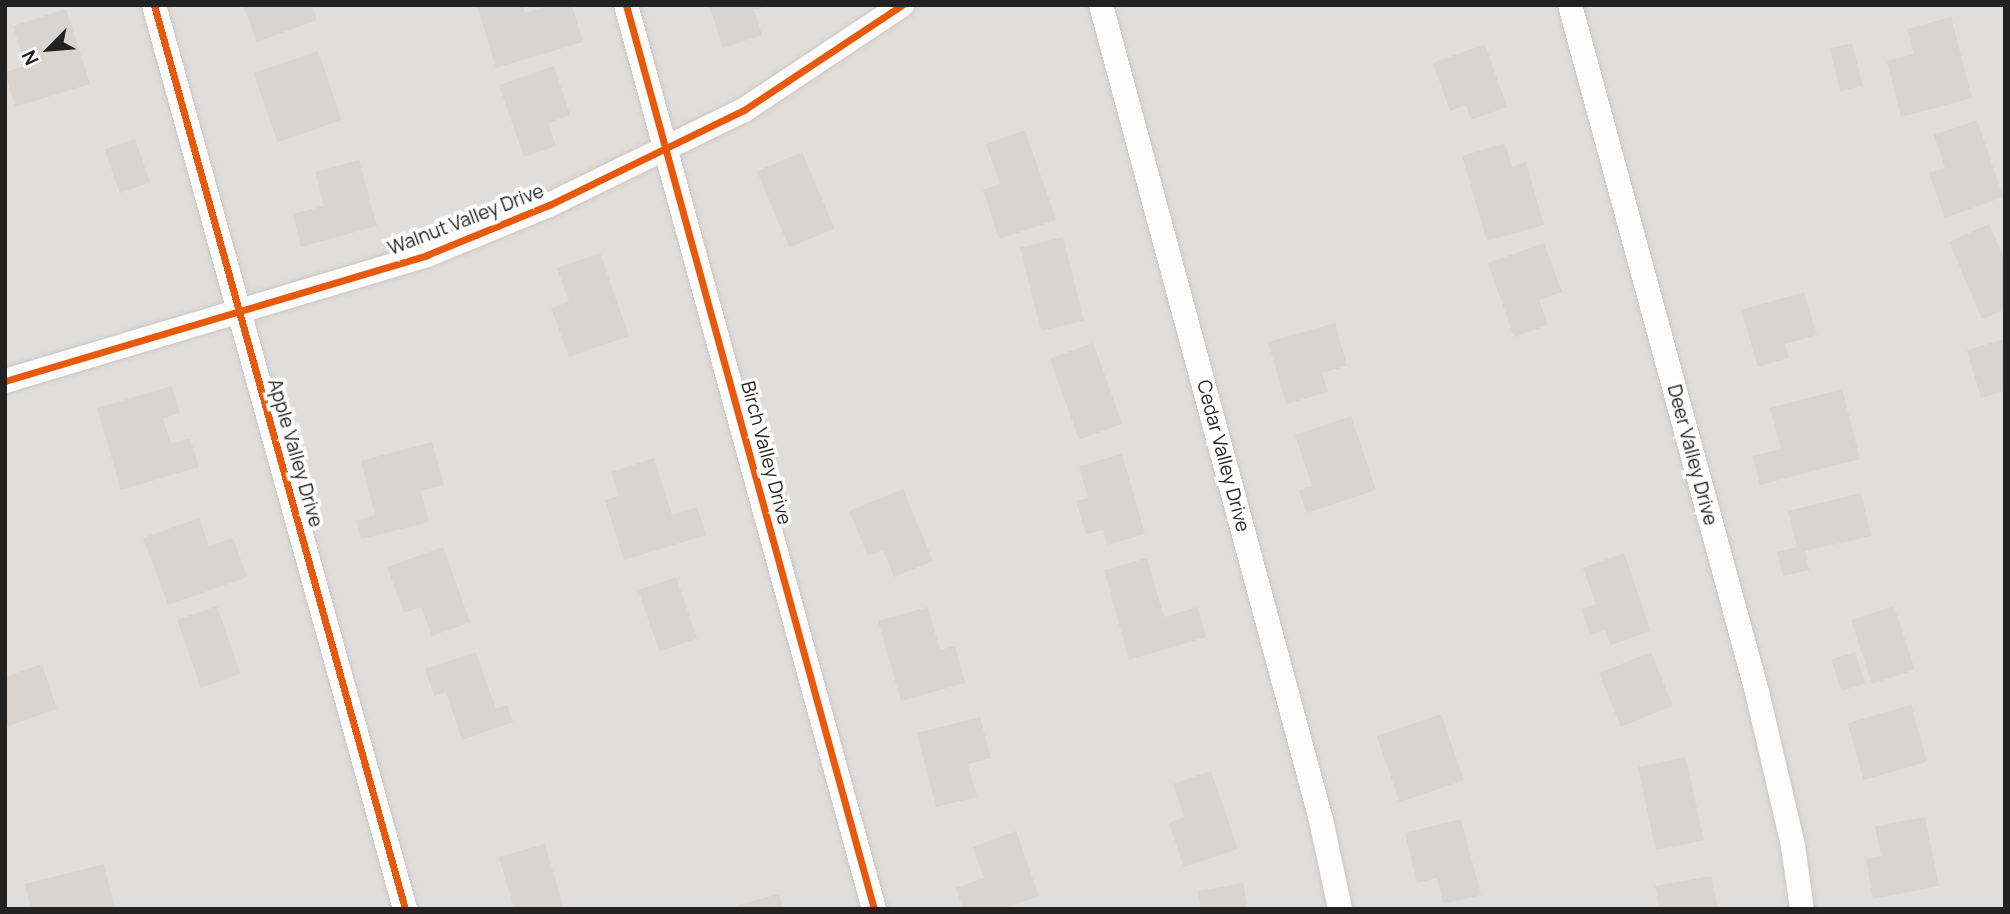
<!DOCTYPE html>
<style>
body{margin:0}
#map{position:relative;width:2010px;height:914px;overflow:hidden;background:#f0eeeb;font-family:Manrope,sans-serif}
div>[style]{position:absolute}
[style*='--x']{left:calc(var(--x)*1px);top:calc(var(--y)*1px);width:calc(var(--w)*1px);rotate:calc(var(--a)*1deg)}
.residential>*{inset:0;background:#dfdedc;transform-origin:0 0}
.building>*{inset:0;background:#d7d4d2;transform-origin:0 0}
.roads{filter:drop-shadow(0 0 2px #c9c8c7) drop-shadow(0 0 2px #c9c8c7)}
.street>*{height:24px;margin:-12px;padding:0 12px;transform-origin:12px;border-radius:12px;background:#fdfcfc}
.cycleway>*{height:7px;margin:-3.5px;padding:0 3.5px;transform-origin:3.5px;border-radius:3.5px;background:#e8590c}
span{translate:-50% -50%;white-space:nowrap;text-align:center;line-height:1.15;-webkit-text-stroke:7px #fff;paint-order:stroke}
.street-label{font-size:19px;color:#222}
.frame{position:absolute;inset:0;border:7px solid #222;pointer-events:none}
.north{position:absolute;left:14px;top:14px;width:70px;height:70px;-webkit-text-stroke:5px #fff;paint-order:stroke;rotate:245deg;font-size:19px;font-weight:700;line-height:28px;text-align:center;color:#222}
.north::after{content:'';display:block;margin:auto;width:24px;height:32px;background:#222;clip-path:polygon(50% 0,100% 100%,50% 72%,0 100%)}
</style>
<div id="map">
<div class="residential">
<div style="left:5px;top:5px;width:2000px;height:904px"></div>
</div>
<div class="building">
<div style="clip-path:polygon(243px 5px,312px 5px,317px 20px,257px 42px)"></div>
<div style="clip-path:polygon(477px 5px,523px 5px,525px 13px,552px 5px,572px 5px,583px 42px,496px 68px)"></div>
<div style="clip-path:polygon(709px 5px,768px 5px,754px 10px,762px 35px,723px 48px)"></div>
<div style="clip-path:polygon(66px 9px,90px 84px,15px 107px,5px 72px,25px 66px,13px 26px)"></div>
<div style="clip-path:polygon(1951px 17px,1972px 98px,1901px 117px,1887px 61px,1914px 54px,1907px 29px)"></div>
<div style="left:1852px;top:43px;width:44px;height:23px;rotate:76deg"></div>
<div style="clip-path:polygon(1485px 44px,1507px 107px,1471px 120px,1466px 105px,1450px 111px,1433px 63px)"></div>
<div style="left:318px;top:51px;width:73px;height:68px;rotate:71deg"></div>
<div style="clip-path:polygon(554px 66px,570px 115px,548px 123px,556px 146px,524px 157px,499px 85px)"></div>
<div style="clip-path:polygon(1977px 120px,2003px 197px,1945px 218px,1929px 173px,1945px 168px,1934px 135px)"></div>
<div style="clip-path:polygon(1025px 130px,1056px 220px,999px 239px,983px 190px,1000px 184px,986px 144px)"></div>
<div style="left:135px;top:139px;width:46px;height:32px;rotate:71deg"></div>
<div style="clip-path:polygon(1505px 143px,1512px 167px,1526px 162px,1544px 225px,1487px 241px,1462px 156px)"></div>
<div style="left:802px;top:152px;width:83px;height:49px;rotate:67deg"></div>
<div style="clip-path:polygon(359px 160px,377px 226px,301px 247px,293px 214px,324px 206px,315px 172px)"></div>
<div style="clip-path:polygon(1989px 224px,2005px 260px,2005px 310px,1982px 319px,1949px 242px)"></div>
<div style="left:1063px;top:237px;width:86px;height:44px;rotate:76deg"></div>
<div style="clip-path:polygon(1544px 243px,1562px 292px,1539px 300px,1548px 325px,1514px 337px,1488px 263px)"></div>
<div style="clip-path:polygon(600px 253px,629px 336px,569px 357px,551px 308px,569px 302px,557px 268px)"></div>
<div style="clip-path:polygon(1804px 292px,1817px 335px,1785px 344px,1789px 358px,1758px 367px,1741px 310px)"></div>
<div style="clip-path:polygon(1335px 323px,1347px 366px,1322px 373px,1328px 392px,1286px 404px,1268px 342px)"></div>
<div style="clip-path:polygon(2005px 339px,2005px 391px,1981px 398px,1967px 350px)"></div>
<div style="left:1093px;top:343px;width:86px;height:46px;rotate:70deg"></div>
<div style="clip-path:polygon(172px 386px,180px 413px,163px 418px,171px 444px,190px 438px,199px 467px,121px 490px,97px 408px)"></div>
<div style="clip-path:polygon(1842px 389px,1860px 459px,1760px 485px,1753px 456px,1781px 449px,1770px 408px)"></div>
<div style="clip-path:polygon(1351px 416px,1376px 490px,1306px 513px,1299px 490px,1312px 486px,1295px 435px)"></div>
<div style="clip-path:polygon(432px 442px,444px 485px,421px 491px,429px 522px,361px 539px,356px 521px,375px 515px,361px 461px)"></div>
<div style="clip-path:polygon(1122px 454px,1145px 534px,1107px 545px,1103px 530px,1086px 534px,1076px 501px,1088px 498px,1079px 466px)"></div>
<div style="clip-path:polygon(654px 458px,672px 515px,697px 507px,706px 535px,624px 560px,605px 500px,619px 496px,611px 472px)"></div>
<div style="clip-path:polygon(903px 489px,933px 561px,894px 577px,883px 550px,868px 556px,849px 511px)"></div>
<div style="clip-path:polygon(1861px 493px,1871px 536px,1805px 551px,1809px 570px,1783px 576px,1777px 552px,1797px 547px,1788px 511px)"></div>
<div style="clip-path:polygon(199px 518px,209px 546px,233px 538px,247px 577px,168px 605px,143px 538px)"></div>
<div style="clip-path:polygon(443px 547px,470px 622px,432px 636px,421px 607px,404px 613px,387px 567px)"></div>
<div style="clip-path:polygon(1624px 553px,1651px 631px,1611px 645px,1605px 630px,1590px 635px,1581px 609px,1596px 604px,1583px 568px)"></div>
<div style="clip-path:polygon(1147px 558px,1164px 617px,1198px 607px,1206px 637px,1129px 660px,1104px 570px)"></div>
<div style="left:676px;top:577px;width:65px;height:40px;rotate:71deg"></div>
<div style="left:217px;top:606px;width:72px;height:42px;rotate:71deg"></div>
<div style="left:1894px;top:606px;width:67px;height:45px;rotate:72deg"></div>
<div style="clip-path:polygon(928px 607px,940px 650px,955px 646px,965px 683px,901px 701px,878px 621px)"></div>
<div style="clip-path:polygon(476px 652px,496px 709px,507px 705px,513px 722px,462px 740px,446px 692px,434px 696px,425px 669px)"></div>
<div style="left:1651px;top:652px;width:58px;height:56px;rotate:68deg"></div>
<div style="left:1855px;top:652px;width:33px;height:25px;rotate:72deg"></div>
<div style="clip-path:polygon(42px 664px,57px 709px,5px 727px,5px 677px)"></div>
<div style="left:1911px;top:705px;width:59px;height:66px;rotate:74deg"></div>
<div style="left:1441px;top:714px;width:70px;height:68px;rotate:71deg"></div>
<div style="clip-path:polygon(980px 717px,991px 758px,968px 764px,977px 797px,936px 807px,917px 733px)"></div>
<div style="left:1686px;top:757px;width:85px;height:49px;rotate:78deg"></div>
<div style="clip-path:polygon(1211px 771px,1238px 849px,1184px 867px,1169px 823px,1184px 817px,1173px 784px)"></div>
<div style="clip-path:polygon(1925px 817px,1939px 886px,1873px 899px,1866px 859px,1881px 856px,1875px 826px)"></div>
<div style="clip-path:polygon(1461px 819px,1481px 895px,1443px 904px,1437px 878px,1417px 883px,1405px 833px)"></div>
<div style="clip-path:polygon(1016px 831px,1039px 896px,1002px 909px,963px 909px,956px 888px,984px 878px,973px 847px)"></div>
<div style="clip-path:polygon(545px 844px,564px 909px,514px 909px,499px 857px)"></div>
<div style="clip-path:polygon(104px 864px,115px 909px,31px 909px,25px 884px)"></div>
<div style="clip-path:polygon(1711px 876px,1718px 909px,1660px 909px,1655px 886px)"></div>
<div style="clip-path:polygon(1243px 883px,1248px 909px,1201px 909px,1198px 891px)"></div>
<div style="clip-path:polygon(779px 894px,783px 909px,740px 909px,738px 905px)"></div>
</div>
<div class="roads">
<div class="street">
<div style="--x:154;--y:5;--w:938;--a:74.48"></div>
<div style="--x:626;--y:5;--w:937;--a:74.66"></div>
<div style="--x:1101;--y:5;--w:844;--a:74.89"></div>
<div style="--x:1321;--y:820;--w:91;--a:77.9"></div>
<div style="--x:1570;--y:5;--w:712;--a:74.77"></div>
<div style="--x:1757;--y:692;--w:158;--a:76.8"></div>
<div style="--x:1793;--y:846;--w:64;--a:81.9"></div>
<div style="--x:5;--y:381;--w:440;--a:-16.6"></div>
<div style="--x:427;--y:255;--w:132;--a:-22.3"></div>
<div style="--x:549;--y:205;--w:217;--a:-26"></div>
<div style="--x:744;--y:110;--w:190;--a:-33.6"></div>
</div>
</div>
<div class="cycleway">
<div style="--x:154;--y:5;--w:938;--a:74.48"></div>
<div style="--x:626;--y:5;--w:937;--a:74.66"></div>
<div style="--x:5;--y:381;--w:440;--a:-16.6"></div>
<div style="--x:427;--y:255;--w:132;--a:-22.3"></div>
<div style="--x:549;--y:205;--w:217;--a:-26"></div>
<div style="--x:744;--y:110;--w:190;--a:-33.6"></div>
</div>
<div class="street-label">
<span style="left:466px;top:220px;rotate:-21deg">Walnut Valley Drive</span>
<span style="left:295px;top:453px;rotate:74deg">Apple Valley Drive</span>
<span style="left:766px;top:453px;rotate:75deg">Birch Valley Drive</span>
<span style="left:1692px;top:455px;rotate:75deg">Deer Valley Drive</span>
<span style="left:1223px;top:456px;rotate:75deg">Cedar Valley Drive</span>
</div>
<div class="frame"></div>
<div class="north">N</div>
</div>
